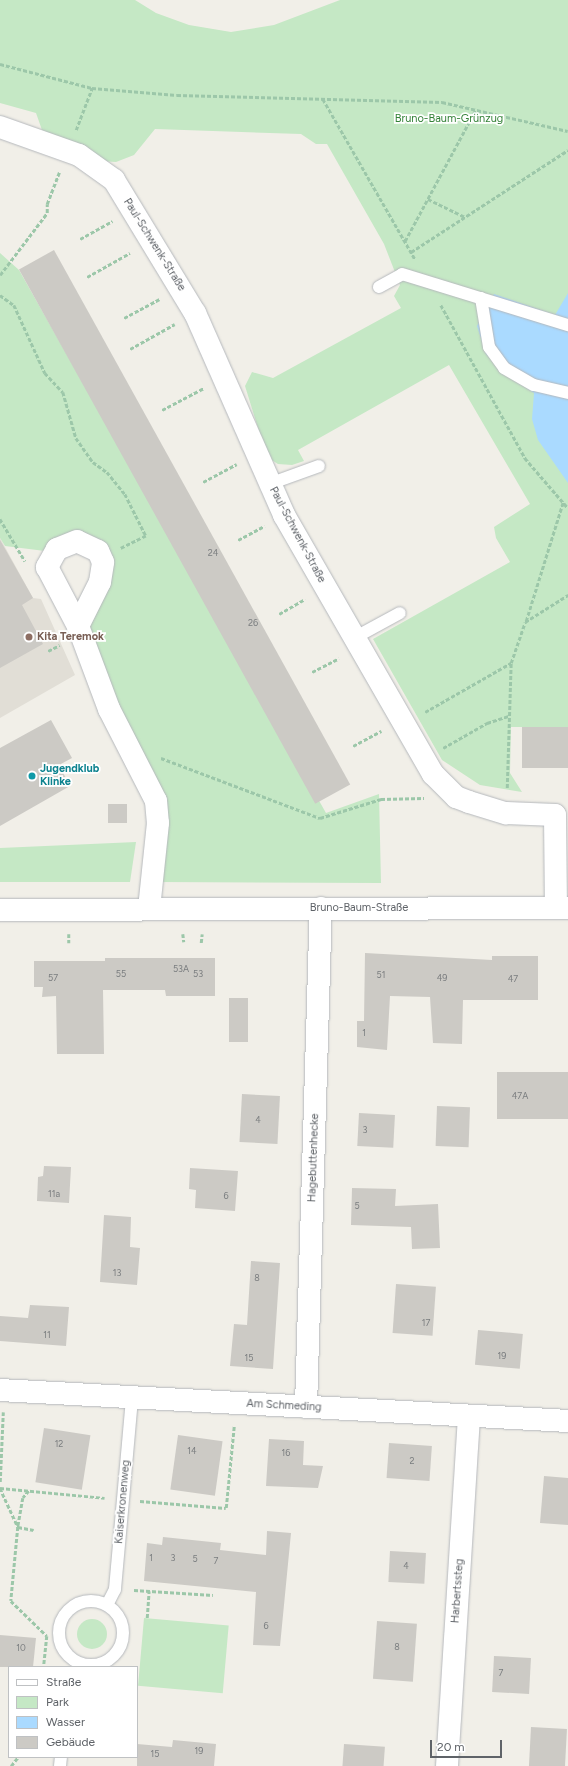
<!DOCTYPE html>
<meta charset="utf-8">
<style>
body{margin:0}
#map{position:relative;width:568px;height:1766px;overflow:hidden;background:#f1efe8;font-family:Figtree,sans-serif}
div>[style]{position:absolute}
[style*='--x']{left:calc(var(--x)*1px);top:calc(var(--y)*1px);width:calc(var(--w)*1px);rotate:calc(var(--a)*1deg)}
.education>*{inset:0;background:#e1ded6}
.green>*{inset:0;background:#c5e8c5;transform-origin:0 0}
.round{border-radius:50%}
.water>*{inset:0;background:#aadaff}
.building>*{inset:0;background:#cccac5;transform-origin:0 0}
.path>*{height:2.5px;margin-top:-1.25px;transform-origin:0;background:repeating-linear-gradient(90deg,#9cc7a9 0 4px,transparent 0 6px)}
.roads{filter:drop-shadow(0 0 1px #b5b8bc) drop-shadow(0 0 1px #b5b8bc)}
.lane>*{height:12px;margin:-6px;padding:0 6px;transform-origin:6px;border-radius:6px;background:#fff}
.lane>.ring{margin:-6px;padding:0;box-sizing:content-box;background:none;border:12px solid #fff;border-radius:50%}
.street>*{height:22px;margin:-11px;padding:0 11px;transform-origin:11px;border-radius:11px;background:#fff}
.secondary>*{height:22px;margin:-11px;padding:0 11px;transform-origin:11px;border-radius:11px;background:#fff}
.dots>*{width:11px;height:11px;translate:-50% -50%;box-sizing:border-box;border:2px solid #fff;border-radius:50%}
span{translate:-50% -50%;white-space:nowrap;text-align:center;line-height:1.15;-webkit-text-stroke:3.5px #fff;paint-order:stroke}
.number-label{font-size:9px;color:#7a7d7f}
.number-label span{-webkit-text-stroke-width:0}
.park-label{font-size:11px;color:#348238}
.street-label{font-size:11px;color:#5f6368}
.education-label{font-size:11px;color:#785e54;font-weight:700}
.left{translate:0 -50%;text-align:left}
.culture-label{font-size:11px;color:#0d838f;font-weight:700}
.legend{position:absolute;left:8px;top:1666px;width:130px;height:92px;box-sizing:border-box;background:#fff;border:1px solid #bfc1c3;margin:0;padding:5px 7px;list-style:none;font-size:12px;color:#5f6368}
.legend li{display:flex;align-items:center;gap:8px;height:20px}
.legend b{width:20px;border:1px solid #bfc1c3}
.scale{position:absolute;left:430px;top:1740px;width:72px;height:18px;box-sizing:border-box;border:2px solid #5f6368;border-top:0;padding-left:5px;font-size:12px;line-height:14px;white-space:nowrap;color:#5f6368;-webkit-text-stroke:3px #fff;paint-order:stroke}
</style>
<div id="map">
<div class="education">
<div style="clip-path:polygon(0 538px,33px 598px,41px 599px,75px 675px,0 718px)"></div>
</div>
<div class="green">
<div style="clip-path:polygon(0 0,135px 0,156px 13px,189px 25px,231px 32px,274px 25px,340px 0,568px 0,568px 727px,511px 727px,510px 773px,522px 792px,480px 785px,442px 760px,373px 639px,510px 562px,496px 538px,494px 527px,530px 504px,449px 365px,298px 450px,304px 461px,292px 465px,278px 464px,267px 457px,245px 386px,252px 372px,273px 378px,401px 308px,394px 296px,400px 285px,384px 244px,327px 144px,316px 144px,301px 134px,155px 129px,134px 155px,116px 162px,101px 161px,42px 130px,36px 113px,0 103px)"></div>
<div style="clip-path:polygon(0 253px,19px 270px,326px 813px,379px 794px,381px 883px,158px 882px,165px 823px,88px 639px,104px 547px,45px 551px,5px 546px,0 538px)"></div>
<div style="clip-path:polygon(136px 842px,130px 882px,0 882px,0 848px)"></div>
<div style="left:144px;top:1618px;width:85px;height:68px;rotate:5deg"></div>
<div class="round" style="left:77px;top:1619px;width:30px;height:30px"></div>
</div>
<div class="water">
<div style="clip-path:polygon(568px 293px,568px 483px,538px 440px,532px 419px,534px 393px,507px 375px,486px 354px,477px 326px,494px 294px,555px 315px)"></div>
</div>
<div class="building">
<div style="left:54px;top:250px;width:611px;height:40px;rotate:61deg"></div>
<div style="clip-path:polygon(0 540px,33px 598px,22px 605px,43px 644px,0 668px)"></div>
<div style="clip-path:polygon(51px 720px,72px 758px,59px 765px,70px 786px,0 826px,0 748px)"></div>
<div style="left:522px;top:727px;width:46px;height:41px"></div>
<div style="left:108px;top:804px;width:19px;height:19px"></div>
<div style="clip-path:polygon(365px 953px,492px 960px,492px 956px,538px 956px,538px 1000px,463px 1000px,462px 1044px,433px 1043px,430px 997px,390px 996px,387px 1050px,357px 1047px,357px 1021px,364px 1021px)"></div>
<div style="clip-path:polygon(105px 958px,215px 958px,215px 996px,166px 996px,165px 990px,103px 990px,104px 1054px,57px 1054px,56px 996px,42px 997px,43px 987px,34px 987px,34px 961px,105px 961px)"></div>
<div style="left:229px;top:998px;width:19px;height:44px"></div>
<div style="left:497px;top:1072px;width:71px;height:47px"></div>
<div style="left:242px;top:1094px;width:38px;height:48px;rotate:3deg"></div>
<div style="left:437px;top:1106px;width:33px;height:40px;rotate:2deg"></div>
<div style="left:359px;top:1113px;width:36px;height:33px;rotate:3deg"></div>
<div style="clip-path:polygon(44px 1166px,71px 1167px,69px 1203px,37px 1201px,38px 1177px,43px 1176px)"></div>
<div style="clip-path:polygon(190px 1168px,238px 1171px,235px 1211px,195px 1208px,196px 1190px,189px 1189px)"></div>
<div style="clip-path:polygon(352px 1188px,396px 1189px,395px 1206px,438px 1204px,440px 1248px,412px 1249px,411px 1227px,351px 1225px)"></div>
<div style="clip-path:polygon(104px 1215px,131px 1217px,130px 1247px,140px 1248px,137px 1285px,100px 1282px)"></div>
<div style="clip-path:polygon(251px 1261px,280px 1263px,273px 1369px,230px 1366px,234px 1324px,247px 1325px)"></div>
<div style="left:396px;top:1284px;width:40px;height:49px;rotate:4deg"></div>
<div style="clip-path:polygon(30px 1305px,69px 1307px,66px 1346px,0 1341px,0 1316px,28px 1318px)"></div>
<div style="left:478px;top:1330px;width:45px;height:35px;rotate:5deg"></div>
<div style="left:44px;top:1428px;width:47px;height:55px;rotate:9deg"></div>
<div style="left:178px;top:1435px;width:45px;height:55px;rotate:8deg"></div>
<div style="clip-path:polygon(269px 1439px,304px 1441px,303px 1465px,323px 1466px,318px 1488px,266px 1486px)"></div>
<div style="left:389px;top:1443px;width:43px;height:35px;rotate:4deg"></div>
<div style="clip-path:polygon(544px 1476px,568px 1478px,568px 1525px,540px 1523px)"></div>
<div style="clip-path:polygon(267px 1531px,291px 1533px,280px 1646px,253px 1645px,256px 1592px,144px 1581px,147px 1543px,162px 1545px,163px 1537px,221px 1543px,220px 1550px,266px 1555px)"></div>
<div style="left:390px;top:1551px;width:36px;height:31px;rotate:3deg"></div>
<div style="left:377px;top:1621px;width:40px;height:58px;rotate:4deg"></div>
<div style="clip-path:polygon(0 1635px,36px 1638px,33px 1667px,0 1667px)"></div>
<div style="left:494px;top:1656px;width:37px;height:36px;rotate:3deg"></div>
<div style="left:531px;top:1727px;width:36px;height:39px;rotate:3deg"></div>
<div style="clip-path:polygon(173px 1740px,216px 1744px,214px 1766px,137px 1766px,137px 1744px,172px 1747px)"></div>
<div style="left:344px;top:1744px;width:41px;height:22px;rotate:4deg"></div>
</div>
<div class="path">
<div style="--x:0;--y:64;--w:95;--a:14.6"></div>
<div style="--x:92;--y:88;--w:85;--a:4.7"></div>
<div style="--x:177;--y:95;--w:265;--a:1.5"></div>
<div style="--x:442;--y:102;--w:129;--a:13"></div>
<div style="--x:323;--y:99;--w:185;--a:60.1"></div>
<div style="--x:76;--y:130;--w:45;--a:-69.1"></div>
<div style="--x:428;--y:199;--w:41;--a:25.9"></div>
<div style="--x:80;--y:239;--w:37;--a:-29"></div>
<div style="--x:405;--y:241;--w:150;--a:-61.7"></div>
<div style="--x:411;--y:252;--w:187;--a:-33"></div>
<div style="--x:0;--y:275;--w:78;--a:-52.8"></div>
<div style="--x:47;--y:213;--w:9;--a:-90"></div>
<div style="--x:47;--y:204;--w:34;--a:-69"></div>
<div style="--x:87;--y:277;--w:49;--a:-29.2"></div>
<div style="--x:0;--y:295;--w:17;--a:36"></div>
<div style="--x:14;--y:305;--w:75;--a:65.5"></div>
<div style="--x:45;--y:373;--w:26;--a:47"></div>
<div style="--x:63;--y:392;--w:48;--a:74.2"></div>
<div style="--x:76;--y:438;--w:29;--a:55"></div>
<div style="--x:93;--y:462;--w:17;--a:36"></div>
<div style="--x:107;--y:472;--w:28;--a:51"></div>
<div style="--x:125;--y:494;--w:47;--a:63.4"></div>
<div style="--x:146;--y:536;--w:28;--a:154"></div>
<div style="--x:441;--y:305;--w:175;--a:61.2"></div>
<div style="--x:525;--y:458;--w:66;--a:49.3"></div>
<div style="--x:124;--y:318;--w:40;--a:-28"></div>
<div style="--x:130;--y:349;--w:51;--a:-29.1"></div>
<div style="--x:162;--y:410;--w:47;--a:-27.6"></div>
<div style="--x:203;--y:482;--w:38;--a:-28"></div>
<div style="--x:0;--y:519;--w:49;--a:59.2"></div>
<div style="--x:238;--y:540;--w:30;--a:-28"></div>
<div style="--x:279;--y:614;--w:30;--a:-30"></div>
<div style="--x:526;--y:621;--w:125;--a:-72.7"></div>
<div style="--x:48;--y:651;--w:13;--a:-27"></div>
<div style="--x:312;--y:672;--w:30;--a:-27"></div>
<div style="--x:425;--y:712;--w:99;--a:-29.7"></div>
<div style="--x:353;--y:746;--w:32;--a:-28"></div>
<div style="--x:443;--y:748;--w:51;--a:-29.6"></div>
<div style="--x:487;--y:723;--w:23;--a:-18"></div>
<div style="--x:161;--y:758;--w:170;--a:20.7"></div>
<div style="--x:320;--y:818;--w:64;--a:-17.3"></div>
<div style="--x:381;--y:799;--w:43;--a:-1.3"></div>
<div style="--x:507;--y:788;--w:125;--a:-88.2"></div>
<div style="--x:511;--y:663;--w:43;--a:-71.1"></div>
<div style="--x:525;--y:622;--w:51;--a:-32.1"></div>
<div style="--x:69;--y:934;--w:9;--a:90"></div>
<div style="--x:183;--y:934;--w:8;--a:83"></div>
<div style="--x:201;--y:943;--w:9;--a:-84"></div>
<div style="--x:0;--y:1482;--w:70;--a:-87.5"></div>
<div style="--x:0;--y:1488;--w:105;--a:5.4"></div>
<div style="--x:0;--y:1488;--w:43;--a:65.2"></div>
<div style="--x:18;--y:1527;--w:74;--a:95.4"></div>
<div style="--x:11;--y:1601;--w:50;--a:44.2"></div>
<div style="--x:47;--y:1636;--w:31;--a:96"></div>
<div style="--x:29;--y:1491;--w:9;--a:131"></div>
<div style="--x:23;--y:1498;--w:29;--a:100"></div>
<div style="--x:18;--y:1527;--w:16;--a:11"></div>
<div style="--x:140;--y:1501;--w:86;--a:4.7"></div>
<div style="--x:226;--y:1508;--w:82;--a:-84.4"></div>
<div style="--x:134;--y:1590;--w:79;--a:3.6"></div>
<div style="--x:147;--y:1618;--w:27;--a:-86"></div>
<div style="--x:96;--y:1664;--w:3;--a:90"></div>
<div style="--x:137;--y:1682;--w:1;--a:0"></div>
<div style="--x:11;--y:1766;--w:11;--a:-52"></div>
</div>
<div class="roads">
<div class="lane">
<div style="--x:379;--y:287;--w:26;--a:-29"></div>
<div style="--x:402;--y:274;--w:174;--a:17.1"></div>
<div style="--x:481;--y:298;--w:50;--a:80.7"></div>
<div style="--x:489;--y:347;--w:26;--a:54"></div>
<div style="--x:504;--y:368;--w:34;--a:30"></div>
<div style="--x:534;--y:385;--w:35;--a:13"></div>
<div style="--x:269;--y:484;--w:53;--a:-19.8"></div>
<div style="--x:354;--y:638;--w:52;--a:-28.5"></div>
<div class="ring" style="left:59px;top:1601px;width:52px;height:52px"></div>
<div style="--x:107;--y:1605;--w:18;--a:-63"></div>
<div style="--x:115;--y:1589;--w:193;--a:-84.9"></div>
<div style="--x:60;--y:1766;--w:9;--a:-84"></div>
</div>
<div class="street">
<div style="--x:0;--y:127;--w:84;--a:19.5"></div>
<div style="--x:79;--y:155;--w:43;--a:35.5"></div>
<div style="--x:114;--y:180;--w:156;--a:58.7"></div>
<div style="--x:195;--y:313;--w:221;--a:66.2"></div>
<div style="--x:284;--y:515;--w:299;--a:60.1"></div>
<div style="--x:433;--y:774;--w:33;--a:45"></div>
<div style="--x:456;--y:797;--w:14;--a:21"></div>
<div style="--x:469;--y:802;--w:39;--a:17"></div>
<div style="--x:506;--y:813;--w:49;--a:2.3"></div>
<div style="--x:555;--y:815;--w:93;--a:89.4"></div>
<div style="--x:78;--y:626;--w:49;--a:-63.4"></div>
<div style="--x:100;--y:582;--w:20;--a:-81"></div>
<div style="--x:103;--y:562;--w:12;--a:-114"></div>
<div style="--x:98;--y:551;--w:23;--a:-155"></div>
<div style="--x:77;--y:541;--w:22;--a:158"></div>
<div style="--x:57;--y:549;--w:21;--a:119"></div>
<div style="--x:47;--y:567;--w:67;--a:62.3"></div>
<div style="--x:78;--y:626;--w:89;--a:69.5"></div>
<div style="--x:109;--y:709;--w:103;--a:62.9"></div>
<div style="--x:156;--y:801;--w:22;--a:85"></div>
<div style="--x:158;--y:823;--w:86;--a:96"></div>
<div style="--x:0;--y:1390;--w:569;--a:3.12"></div>
<div style="--x:306;--y:1407;--w:499;--a:-88.3"></div>
<div style="--x:447;--y:1766;--w:350;--a:-86.4"></div>
</div>
<div class="secondary">
<div style="--x:0;--y:910;--w:568;--a:-0.2"></div>
</div>
</div>
<div class="dots">
<div style="left:29px;top:637px;background:#8d6e63"></div>
<div style="left:32px;top:776px;background:#0f9aa8"></div>
</div>
<div class="number-label">
<span style="left:213px;top:553px">24</span>
<span style="left:253px;top:623px">26</span>
<span style="left:181px;top:969px">53A</span>
<span style="left:121px;top:974px">55</span>
<span style="left:198px;top:974px">53</span>
<span style="left:381px;top:975px">51</span>
<span style="left:53px;top:978px">57</span>
<span style="left:442px;top:978px">49</span>
<span style="left:513px;top:979px">47</span>
<span style="left:364px;top:1033px">1</span>
<span style="left:520px;top:1096px">47A</span>
<span style="left:258px;top:1120px">4</span>
<span style="left:365px;top:1130px">3</span>
<span style="left:54px;top:1194px">11a</span>
<span style="left:226px;top:1196px">6</span>
<span style="left:357px;top:1206px">5</span>
<span style="left:117px;top:1273px">13</span>
<span style="left:257px;top:1278px">8</span>
<span style="left:426px;top:1323px">17</span>
<span style="left:47px;top:1335px">11</span>
<span style="left:502px;top:1356px">19</span>
<span style="left:249px;top:1358px">15</span>
<span style="left:59px;top:1444px">12</span>
<span style="left:192px;top:1451px">14</span>
<span style="left:286px;top:1453px">16</span>
<span style="left:412px;top:1461px">2</span>
<span style="left:151px;top:1558px">1</span>
<span style="left:173px;top:1558px">3</span>
<span style="left:195px;top:1559px">5</span>
<span style="left:216px;top:1561px">7</span>
<span style="left:406px;top:1566px">4</span>
<span style="left:266px;top:1626px">6</span>
<span style="left:397px;top:1647px">8</span>
<span style="left:21px;top:1648px">10</span>
<span style="left:501px;top:1673px">7</span>
<span style="left:199px;top:1751px">19</span>
<span style="left:155px;top:1754px">15</span>
</div>
<div class="park-label">
<span style="left:449px;top:119px">Bruno-Baum-Grünzug</span>
</div>
<div class="street-label">
<span style="left:154px;top:245px;rotate:58deg">Paul-Schwenk-Straße</span>
<span style="left:297px;top:535px;rotate:62deg">Paul-Schwenk-Straße</span>
<span style="left:359px;top:908px">Bruno-Baum-Straße</span>
<span style="left:314px;top:1158px;rotate:-88deg">Hagebuttenhecke</span>
<span style="left:284px;top:1406px;rotate:3deg">Am Schmeding</span>
<span style="left:123px;top:1502px;rotate:-85deg">Kaiserkronenweg</span>
<span style="left:458px;top:1591px;rotate:-86deg">Harbertssteg</span>
</div>
<div class="education-label">
<span class="left" style="left:37px;top:637px">Kita Teremok</span>
</div>
<div class="culture-label">
<span class="left" style="left:40px;top:776px">Jugendklub<br>Klinke</span>
</div>
<ul class="legend">
<li><b style="height:5px;background:#fff"></b>Straße</li>
<li><b style="height:11px;background:#c5e8c5"></b>Park</li>
<li><b style="height:11px;background:#aadaff"></b>Wasser</li>
<li><b style="height:11px;background:#cccac5"></b>Gebäude</li>
</ul>
<div class="scale">20 m</div>
</div>
